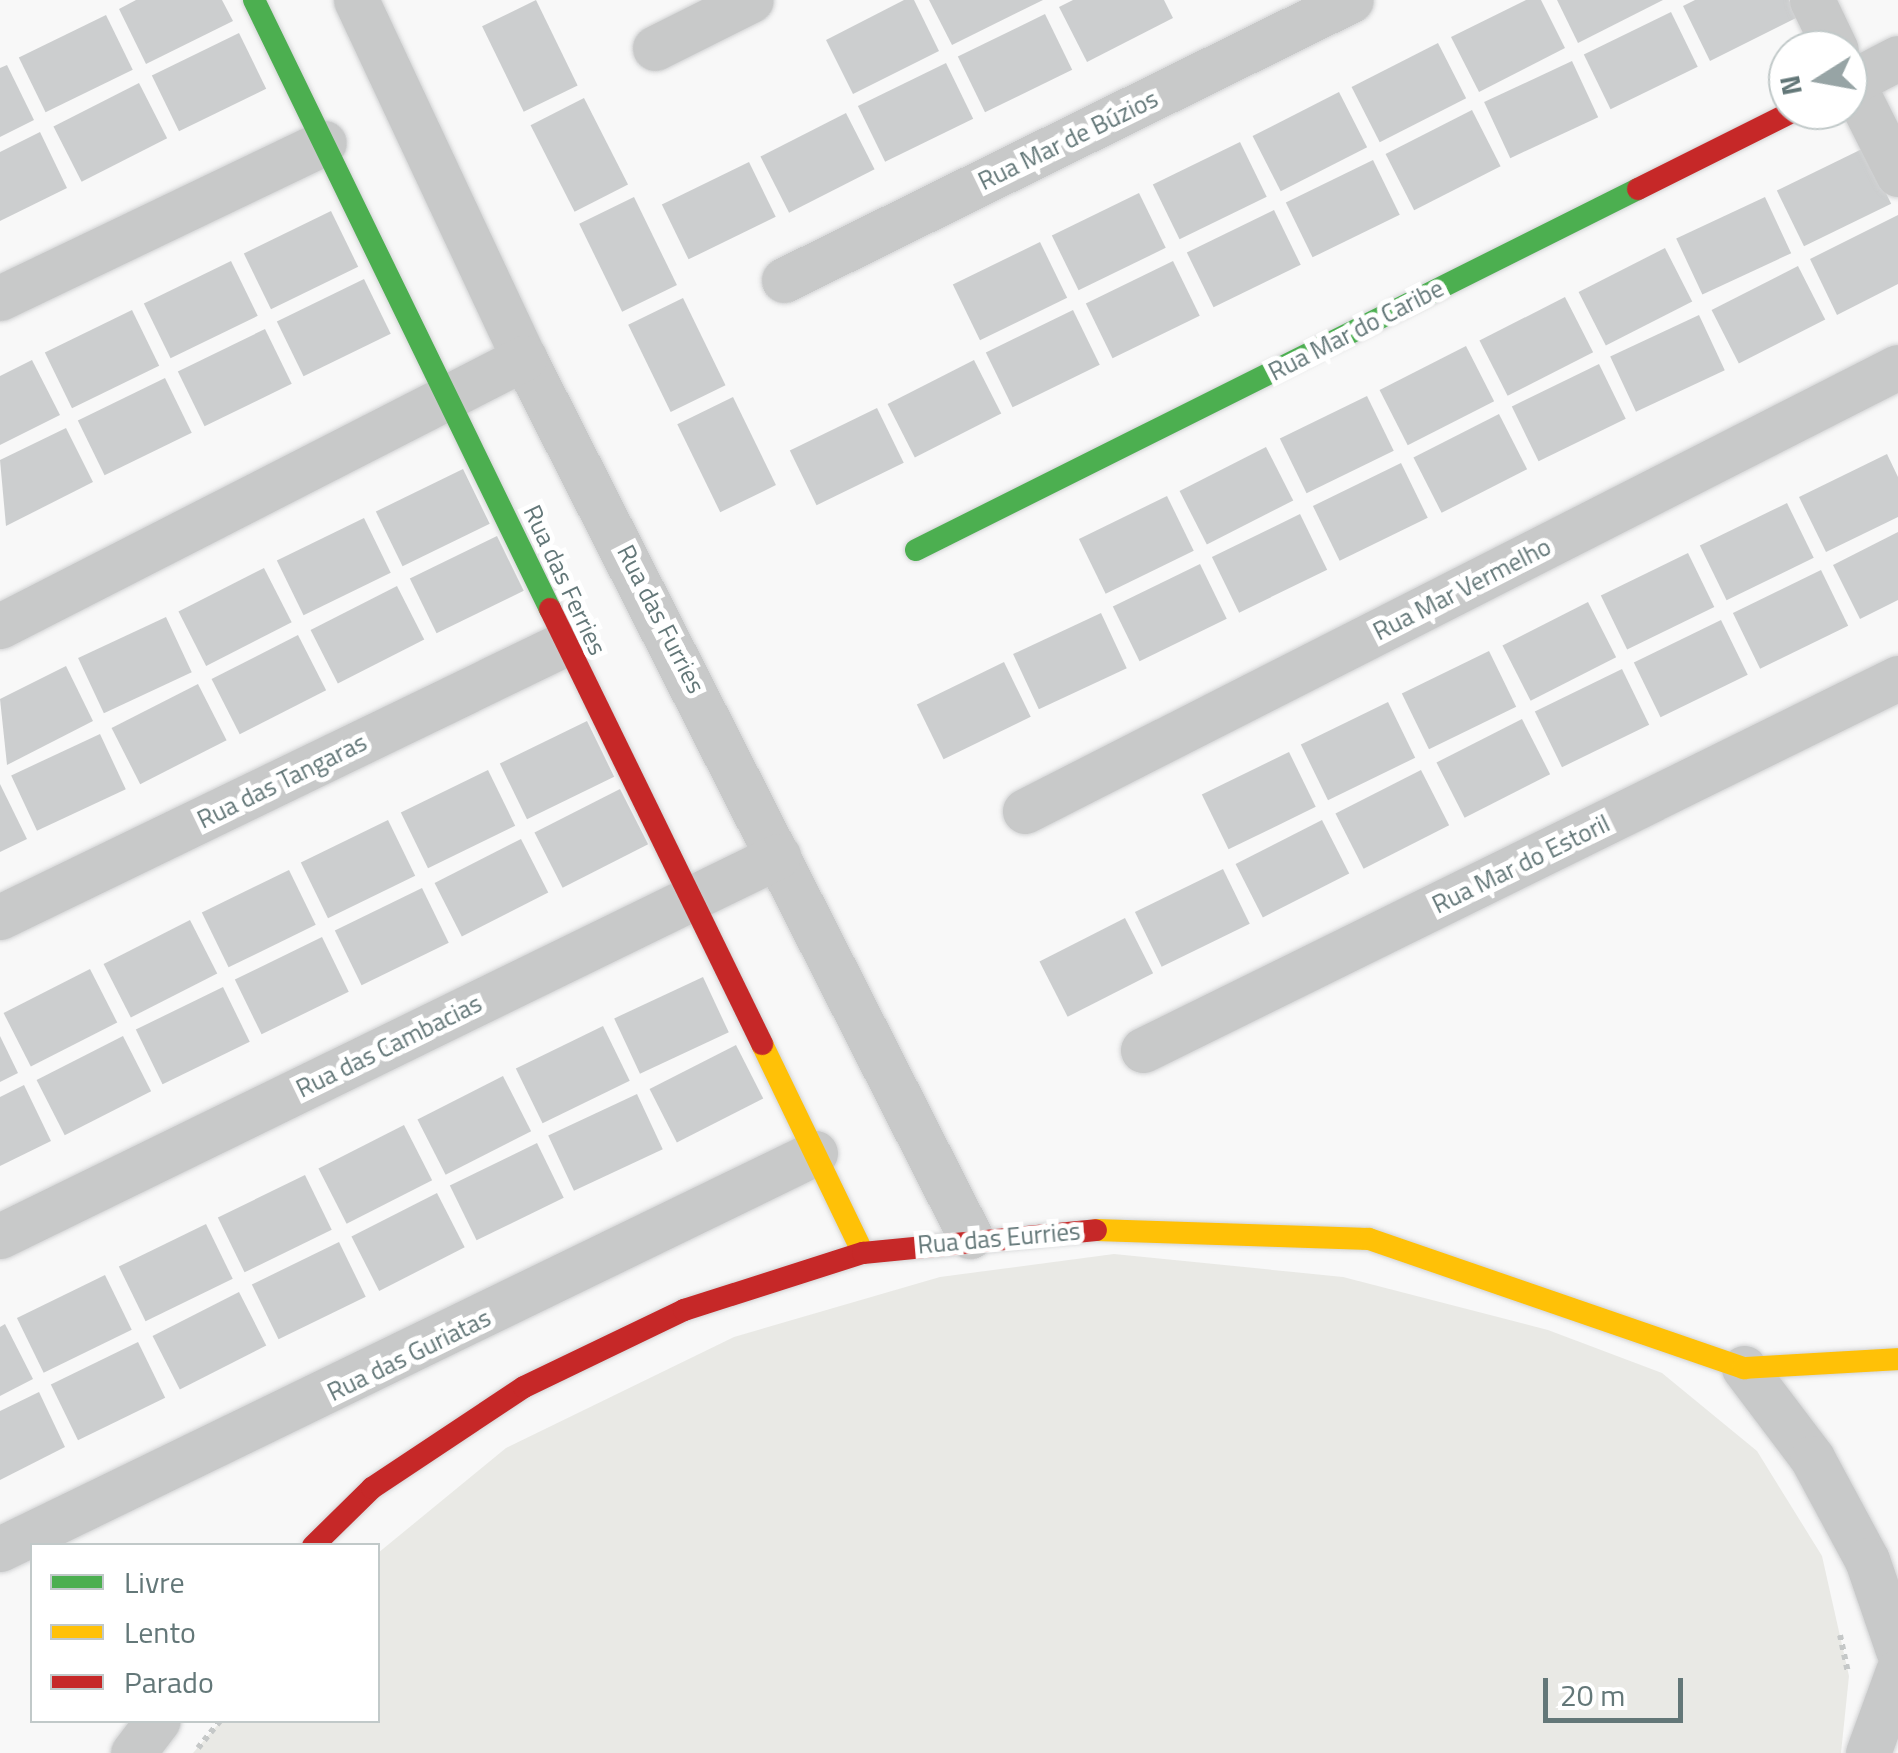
<!DOCTYPE html>
<meta charset="utf-8">
<style>
body{margin:0}
#map{position:relative;width:1898px;height:1753px;overflow:hidden;background:#f8f8f8;font-family:"Titillium Web",sans-serif}
div>[style]{position:absolute}
[style*='--x']{left:calc(var(--x)*1px);top:calc(var(--y)*1px);width:calc(var(--w)*1px);rotate:calc(var(--a)*1deg)}
.green>*{inset:0;background:#e9e9e5}
.building>*{inset:0;background:#cccecf;transform-origin:0 0}
.path>*{height:6px;margin-top:-3px;transform-origin:0;background:repeating-linear-gradient(90deg,#c5c8c8 0 5px,transparent 0 10px)}
.roads{filter:drop-shadow(0 0 2px #d2d3d4) drop-shadow(0 0 2px #d2d3d4)}
.street>*{height:45px;margin:-22.5px;padding:0 22.5px;transform-origin:22.5px;border-radius:22.5px;background:#c8c9c9}
.fast>*{height:22px;margin:-11px;padding:0 11px;transform-origin:11px;border-radius:11px;background:#4caf50}
.slow>*{height:22px;margin:-11px;padding:0 11px;transform-origin:11px;border-radius:11px;background:#ffc107}
.jam>*{height:22px;margin:-11px;padding:0 11px;transform-origin:11px;border-radius:11px;background:#c62828}
span{translate:-50% -50%;white-space:nowrap;text-align:center;line-height:1.15;-webkit-text-stroke:10px #fff;paint-order:stroke}
.street-label{font-size:25px;color:#637778}
.legend{position:absolute;left:30px;top:1543px;width:350px;height:180px;box-sizing:border-box;background:#fff;border:2px solid #c1c9c9;margin:0;padding:12px 18px;list-style:none;font-size:30px;color:#637778}
.legend li{display:flex;align-items:center;gap:20px;height:50px}
.legend b{width:50px;border:2px solid #c1c9c9}
.north{position:absolute;left:1768px;top:30px;width:100px;height:100px;box-sizing:border-box;background:#fff;border:2px solid #c1c9c9;border-radius:50%;rotate:259deg;font-size:28px;font-weight:700;line-height:40px;text-align:center;color:#637778}
.north::after{content:'';display:block;margin:auto;width:35px;height:45px;background:#97a4a5;clip-path:polygon(50% 0,100% 100%,50% 72%,0 100%)}
.scale{position:absolute;left:1543px;top:1678px;width:140px;height:45px;box-sizing:border-box;border:5px solid #637778;border-top:0;padding-left:12px;font-size:30px;line-height:35px;white-space:nowrap;color:#637778;-webkit-text-stroke:8px #fff;paint-order:stroke}
</style>
<div id="map">
<div class="green">
<div style="clip-path:polygon(1114px 1254px,1343px 1277px,1548px 1330px,1662px 1373px,1757px 1451px,1822px 1556px,1849px 1676px,1841px 1753px,193px 1753px,221px 1721px,378px 1720px,378px 1553px,506px 1448px,734px 1337px,940px 1277px)"></div>
</div>
<div class="building">
<div style="clip-path:polygon(136px 0,222px 0,233px 21px,146px 64px,119px 9px)"></div>
<div style="left:536px;top:0;width:95px;height:60px;rotate:64deg"></div>
<div style="clip-path:polygon(904px 0,914px 0,939px 51px,853px 94px,826px 40px)"></div>
<div style="clip-path:polygon(929px 0,1043px 0,952px 45px)"></div>
<div style="clip-path:polygon(1073px 0,1164px 0,1173px 18px,1087px 62px,1059px 7px)"></div>
<div style="clip-path:polygon(1526px 0,1541px 0,1565px 48px,1479px 92px,1451px 37px)"></div>
<div style="clip-path:polygon(1557px 0,1663px 0,1578px 43px)"></div>
<div style="clip-path:polygon(1695px 0,1789px 0,1798px 17px,1710px 61px,1683px 6px)"></div>
<div style="left:1671px;top:12px;width:61px;height:97px;rotate:64deg"></div>
<div style="left:1045px;top:14px;width:62px;height:97px;rotate:64deg"></div>
<div style="left:106px;top:15px;width:61px;height:97px;rotate:64deg"></div>
<div style="left:239px;top:33px;width:62px;height:97px;rotate:64deg"></div>
<div style="left:1438px;top:43px;width:62px;height:97px;rotate:63deg"></div>
<div style="left:1572px;top:61px;width:62px;height:97px;rotate:65deg"></div>
<div style="left:946px;top:63px;width:62px;height:98px;rotate:64deg"></div>
<div style="clip-path:polygon(7px 65px,34px 120px,0 137px,0 68px)"></div>
<div style="left:139px;top:83px;width:62px;height:96px;rotate:63deg"></div>
<div style="left:1339px;top:92px;width:62px;height:97px;rotate:63deg"></div>
<div style="left:584px;top:98px;width:97px;height:60px;rotate:63deg"></div>
<div style="left:1472px;top:110px;width:63px;height:97px;rotate:63deg"></div>
<div style="left:846px;top:113px;width:63px;height:96px;rotate:63deg"></div>
<div style="clip-path:polygon(40px 132px,67px 188px,0 221px,0 152px)"></div>
<div style="left:1240px;top:142px;width:61px;height:97px;rotate:64deg"></div>
<div style="left:1864px;top:148px;width:62px;height:97px;rotate:64deg"></div>
<div style="left:1373px;top:160px;width:61px;height:97px;rotate:64deg"></div>
<div style="left:749px;top:162px;width:61px;height:97px;rotate:64deg"></div>
<div style="left:1139px;top:193px;width:61px;height:97px;rotate:64deg"></div>
<div style="left:634px;top:197px;width:98px;height:61px;rotate:64deg"></div>
<div style="left:1765px;top:197px;width:62px;height:98px;rotate:65deg"></div>
<div style="left:1274px;top:210px;width:61px;height:97px;rotate:64deg"></div>
<div style="left:331px;top:211px;width:62px;height:97px;rotate:64deg"></div>
<div style="clip-path:polygon(1898px 215px,1898px 284px,1837px 315px,1810px 259px)"></div>
<div style="left:1040px;top:242px;width:62px;height:97px;rotate:64deg"></div>
<div style="left:1665px;top:248px;width:60px;height:97px;rotate:63deg"></div>
<div style="left:231px;top:261px;width:61px;height:97px;rotate:64deg"></div>
<div style="left:1173px;top:261px;width:61px;height:97px;rotate:64deg"></div>
<div style="left:1798px;top:266px;width:60px;height:97px;rotate:63deg"></div>
<div style="left:364px;top:279px;width:61px;height:97px;rotate:64deg"></div>
<div style="left:1565px;top:297px;width:62px;height:96px;rotate:63deg"></div>
<div style="left:683px;top:298px;width:97px;height:61px;rotate:64deg"></div>
<div style="left:132px;top:310px;width:62px;height:97px;rotate:64deg"></div>
<div style="left:1073px;top:310px;width:61px;height:97px;rotate:64deg"></div>
<div style="left:1699px;top:315px;width:61px;height:98px;rotate:65deg"></div>
<div style="left:265px;top:329px;width:61px;height:97px;rotate:64deg"></div>
<div style="left:1466px;top:346px;width:62px;height:97px;rotate:63deg"></div>
<div style="clip-path:polygon(32px 360px,60px 415px,0 445px,0 376px)"></div>
<div style="left:974px;top:360px;width:60px;height:97px;rotate:63deg"></div>
<div style="left:1599px;top:364px;width:61px;height:97px;rotate:64deg"></div>
<div style="left:165px;top:378px;width:61px;height:97px;rotate:64deg"></div>
<div style="left:1367px;top:396px;width:61px;height:97px;rotate:64deg"></div>
<div style="left:733px;top:397px;width:98px;height:62px;rotate:64deg"></div>
<div style="left:877px;top:408px;width:61px;height:97px;rotate:64deg"></div>
<div style="left:1499px;top:414px;width:62px;height:96px;rotate:63deg"></div>
<div style="clip-path:polygon(66px 428px,93px 482px,6px 526px,0 460px)"></div>
<div style="left:1266px;top:447px;width:60px;height:97px;rotate:63deg"></div>
<div style="clip-path:polygon(1887px 454px,1898px 477px,1898px 517px,1826px 552px,1799px 497px)"></div>
<div style="left:1401px;top:463px;width:61px;height:98px;rotate:64deg"></div>
<div style="left:463px;top:469px;width:61px;height:97px;rotate:64deg"></div>
<div style="left:1167px;top:496px;width:61px;height:98px;rotate:64deg"></div>
<div style="left:1787px;top:503px;width:61px;height:97px;rotate:64deg"></div>
<div style="left:1300px;top:514px;width:62px;height:98px;rotate:64deg"></div>
<div style="left:364px;top:518px;width:61px;height:97px;rotate:64deg"></div>
<div style="clip-path:polygon(1898px 532px,1898px 600px,1860px 619px,1833px 565px)"></div>
<div style="left:497px;top:536px;width:61px;height:97px;rotate:64deg"></div>
<div style="left:1688px;top:553px;width:60px;height:97px;rotate:64deg"></div>
<div style="left:1200px;top:564px;width:61px;height:97px;rotate:64deg"></div>
<div style="left:264px;top:568px;width:61px;height:96px;rotate:63deg"></div>
<div style="left:1821px;top:570px;width:62px;height:98px;rotate:64deg"></div>
<div style="left:397px;top:586px;width:60px;height:97px;rotate:63deg"></div>
<div style="left:1588px;top:602px;width:62px;height:96px;rotate:63deg"></div>
<div style="left:1101px;top:613px;width:61px;height:97px;rotate:65deg"></div>
<div style="left:166px;top:617px;width:61px;height:97px;rotate:65deg"></div>
<div style="left:1721px;top:620px;width:61px;height:97px;rotate:64deg"></div>
<div style="left:298px;top:635px;width:62px;height:97px;rotate:63deg"></div>
<div style="left:1489px;top:651px;width:62px;height:97px;rotate:64deg"></div>
<div style="left:1004px;top:662px;width:61px;height:97px;rotate:64deg"></div>
<div style="clip-path:polygon(66px 666px,93px 721px,7px 765px,0 699px)"></div>
<div style="left:1622px;top:669px;width:62px;height:97px;rotate:64deg"></div>
<div style="left:198px;top:684px;width:63px;height:97px;rotate:63deg"></div>
<div style="left:1388px;top:702px;width:62px;height:97px;rotate:64deg"></div>
<div style="left:1522px;top:719px;width:62px;height:96px;rotate:63deg"></div>
<div style="left:587px;top:721px;width:62px;height:97px;rotate:64deg"></div>
<div style="left:100px;top:734px;width:61px;height:98px;rotate:65deg"></div>
<div style="left:1289px;top:752px;width:61px;height:97px;rotate:64deg"></div>
<div style="left:488px;top:770px;width:62px;height:97px;rotate:64deg"></div>
<div style="left:1421px;top:770px;width:62px;height:96px;rotate:63deg"></div>
<div style="clip-path:polygon(0 784px,27px 839px,0 852px)"></div>
<div style="left:620px;top:789px;width:62px;height:96px;rotate:63deg"></div>
<div style="left:388px;top:820px;width:62px;height:97px;rotate:64deg"></div>
<div style="left:1322px;top:820px;width:60px;height:97px;rotate:63deg"></div>
<div style="left:521px;top:839px;width:60px;height:97px;rotate:63deg"></div>
<div style="left:1223px;top:869px;width:61px;height:98px;rotate:64deg"></div>
<div style="left:289px;top:870px;width:61px;height:97px;rotate:64deg"></div>
<div style="left:422px;top:888px;width:61px;height:97px;rotate:64deg"></div>
<div style="left:1125px;top:918px;width:62px;height:96px;rotate:63deg"></div>
<div style="left:190px;top:920px;width:60px;height:97px;rotate:63deg"></div>
<div style="left:322px;top:937px;width:61px;height:97px;rotate:64deg"></div>
<div style="left:90px;top:969px;width:60px;height:97px;rotate:63deg"></div>
<div style="left:703px;top:977px;width:61px;height:98px;rotate:65deg"></div>
<div style="left:223px;top:987px;width:61px;height:97px;rotate:64deg"></div>
<div style="left:603px;top:1026px;width:61px;height:97px;rotate:64deg"></div>
<div style="clip-path:polygon(0 1036px,18px 1073px,0 1082px)"></div>
<div style="left:123px;top:1036px;width:62px;height:97px;rotate:63deg"></div>
<div style="left:736px;top:1045px;width:60px;height:97px;rotate:63deg"></div>
<div style="left:503px;top:1076px;width:62px;height:96px;rotate:63deg"></div>
<div style="clip-path:polygon(24px 1085px,51px 1141px,0 1166px,0 1097px)"></div>
<div style="left:637px;top:1094px;width:61px;height:98px;rotate:65deg"></div>
<div style="left:404px;top:1125px;width:62px;height:96px;rotate:63deg"></div>
<div style="left:537px;top:1143px;width:61px;height:97px;rotate:64deg"></div>
<div style="left:305px;top:1175px;width:61px;height:97px;rotate:64deg"></div>
<div style="left:437px;top:1193px;width:61px;height:96px;rotate:63deg"></div>
<div style="left:206px;top:1224px;width:61px;height:97px;rotate:64deg"></div>
<div style="left:339px;top:1242px;width:61px;height:97px;rotate:64deg"></div>
<div style="left:105px;top:1275px;width:61px;height:98px;rotate:64deg"></div>
<div style="left:239px;top:1292px;width:60px;height:97px;rotate:63deg"></div>
<div style="clip-path:polygon(5px 1324px,33px 1379px,0 1396px,0 1327px)"></div>
<div style="left:138px;top:1342px;width:62px;height:97px;rotate:64deg"></div>
<div style="clip-path:polygon(39px 1392px,65px 1447px,0 1480px,0 1411px)"></div>
</div>
<div class="path">
<div style="--x:1840;--y:1635;--w:38;--a:78"></div>
<div style="--x:198;--y:1748;--w:36;--a:-51"></div>
</div>
<div class="roads">
<div class="street">
<div style="--x:356;--y:0;--w:395;--a:64.9"></div>
<div style="--x:524;--y:358;--w:985;--a:63.07"></div>
<div style="--x:1812;--y:0;--w:55;--a:64.4"></div>
<div style="--x:655;--y:48;--w:107;--a:-26.6"></div>
<div style="--x:1848;--y:75;--w:111;--a:63.2"></div>
<div style="--x:1848;--y:84;--w:56;--a:-27.5"></div>
<div style="--x:784;--y:280;--w:632;--a:-26.28"></div>
<div style="--x:0;--y:298;--w:359;--a:-25.6"></div>
<div style="--x:0;--y:626;--w:589;--a:-27.09"></div>
<div style="--x:1025;--y:811;--w:979;--a:-26.96"></div>
<div style="--x:0;--y:917;--w:627;--a:-25.83"></div>
<div style="--x:1143;--y:1050;--w:842;--a:-26.23"></div>
<div style="--x:0;--y:1236;--w:866;--a:-26.03"></div>
<div style="--x:1744;--y:1368;--w:113;--a:52.9"></div>
<div style="--x:1812;--y:1458;--w:116;--a:61.7"></div>
<div style="--x:1867;--y:1560;--w:95;--a:71"></div>
<div style="--x:0;--y:1549;--w:906;--a:-25.91"></div>
<div style="--x:133;--y:1753;--w:41;--a:-52.9"></div>
<div style="--x:1868;--y:1753;--w:87;--a:-69.9"></div>
</div>
<div class="fast">
<div style="--x:254;--y:0;--w:677;--a:64.08"></div>
<div style="--x:916;--y:550;--w:807;--a:-26.57"></div>
</div>
<div class="slow">
<div style="--x:762;--y:1044;--w:232;--a:64.2"></div>
<div style="--x:1096;--y:1230;--w:273;--a:1.9"></div>
<div style="--x:1369;--y:1239;--w:397;--a:19"></div>
<div style="--x:1744;--y:1368;--w:154;--a:-3.3"></div>
</div>
<div class="jam">
<div style="--x:1638;--y:189;--w:177;--a:-26.6"></div>
<div style="--x:550;--y:609;--w:484;--a:64"></div>
<div style="--x:313;--y:1546;--w:83;--a:-44.5"></div>
<div style="--x:372;--y:1488;--w:182;--a:-33.6"></div>
<div style="--x:524;--y:1387;--w:178;--a:-25.7"></div>
<div style="--x:684;--y:1310;--w:188;--a:-17.7"></div>
<div style="--x:863;--y:1253;--w:234;--a:-5.6"></div>
</div>
</div>
<div class="street-label">
<span style="left:1068px;top:140px;rotate:-26deg">Rua Mar de Búzios</span>
<span style="left:1356px;top:330px;rotate:-27deg">Rua Mar do Caribe</span>
<span style="left:565px;top:580px;rotate:65deg">Rua das Ferries</span>
<span style="left:1462px;top:589px;rotate:-27deg">Rua Mar Vermelho</span>
<span style="left:661px;top:619px;rotate:63deg">Rua das Furries</span>
<span style="left:282px;top:781px;rotate:-26deg">Rua das Tangaras</span>
<span style="left:1521px;top:864px;rotate:-26deg">Rua Mar do Estoril</span>
<span style="left:389px;top:1046px;rotate:-26deg">Rua das Cambacias</span>
<span style="left:999px;top:1238px;rotate:-5deg">Rua das Eurries</span>
<span style="left:409px;top:1355px;rotate:-26deg">Rua das Guriatas</span>
</div>
<ul class="legend">
<li><b style="height:12px;background:#4caf50"></b>Livre</li>
<li><b style="height:12px;background:#ffc107"></b>Lento</li>
<li><b style="height:12px;background:#c62828"></b>Parado</li>
</ul>
<div class="north">N</div>
<div class="scale">20 m</div>
</div>
